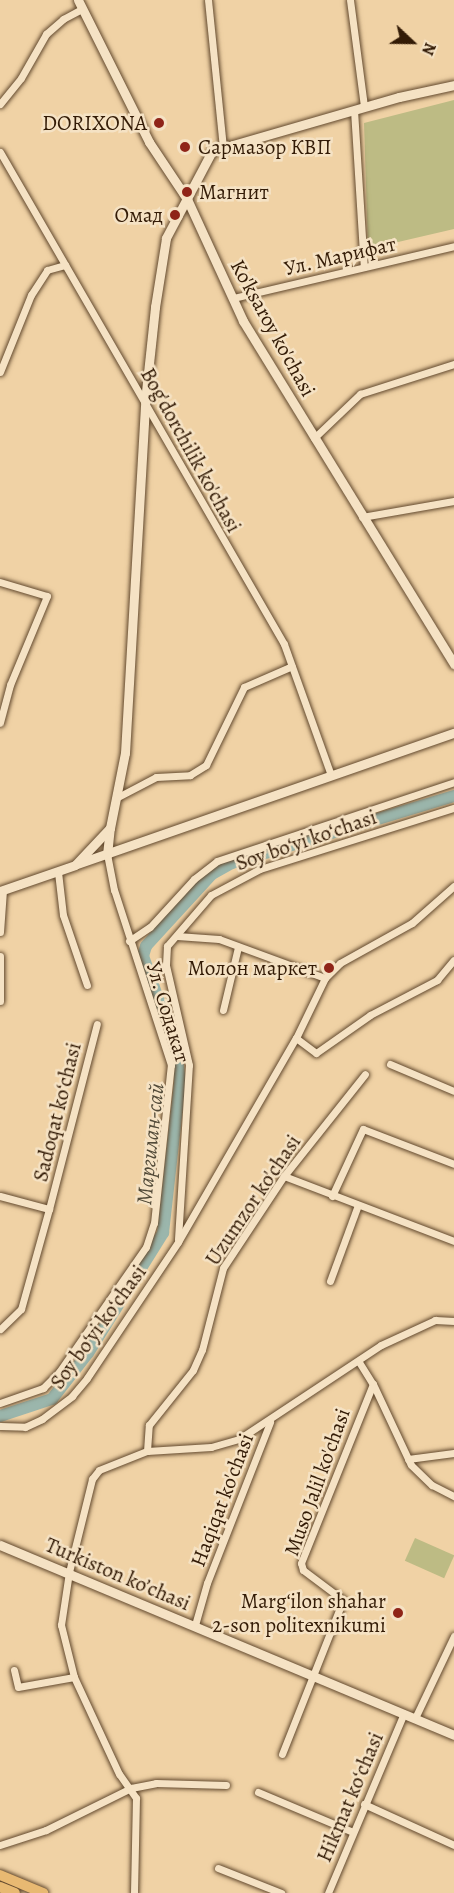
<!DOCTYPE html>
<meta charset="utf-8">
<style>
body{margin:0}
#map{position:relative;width:454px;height:1893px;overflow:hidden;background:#f0d2a5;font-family:Alegreya,serif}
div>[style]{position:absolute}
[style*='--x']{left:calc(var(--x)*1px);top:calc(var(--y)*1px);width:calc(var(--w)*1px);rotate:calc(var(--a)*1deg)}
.green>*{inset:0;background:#bdbb84;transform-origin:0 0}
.river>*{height:12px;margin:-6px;padding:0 6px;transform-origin:6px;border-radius:6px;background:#9bb6ac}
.roads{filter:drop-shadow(0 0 2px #62492e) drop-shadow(0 0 2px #62492e)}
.street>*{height:7px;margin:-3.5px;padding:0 3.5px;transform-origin:3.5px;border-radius:3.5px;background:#f5e2c4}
.secondary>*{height:9px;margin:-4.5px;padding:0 4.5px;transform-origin:4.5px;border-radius:4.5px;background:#f5e2c4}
.primary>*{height:10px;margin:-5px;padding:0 5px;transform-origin:5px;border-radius:5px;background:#e8b972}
.dots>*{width:16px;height:16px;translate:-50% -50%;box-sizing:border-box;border:3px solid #f5e2c4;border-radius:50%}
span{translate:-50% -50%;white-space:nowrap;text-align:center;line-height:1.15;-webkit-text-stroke:5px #f5e2c4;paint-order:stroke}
.poi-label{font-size:21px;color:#331b06}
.right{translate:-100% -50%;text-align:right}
.left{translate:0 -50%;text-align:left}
.street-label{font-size:21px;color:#331b06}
.water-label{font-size:22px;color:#524a38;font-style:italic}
.north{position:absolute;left:382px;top:12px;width:60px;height:60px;-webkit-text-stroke:4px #f5e2c4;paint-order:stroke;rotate:112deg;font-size:16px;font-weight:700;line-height:24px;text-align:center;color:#331b06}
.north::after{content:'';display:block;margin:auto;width:21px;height:27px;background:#331b06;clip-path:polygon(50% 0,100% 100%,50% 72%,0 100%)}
</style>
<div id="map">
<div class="green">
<div style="clip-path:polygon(454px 100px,454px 229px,368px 249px,364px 123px)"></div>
<div style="left:415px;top:1538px;width:43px;height:25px;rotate:24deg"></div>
</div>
<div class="river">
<div style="--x:0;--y:1416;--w:55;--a:-18.1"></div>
<div style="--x:52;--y:1399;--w:58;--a:-52"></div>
<div style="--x:88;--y:1353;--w:142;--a:-58"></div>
<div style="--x:163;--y:1233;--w:152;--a:-83.6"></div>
<div style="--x:180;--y:1082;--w:32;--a:-97"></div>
<div style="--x:176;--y:1050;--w:100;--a:-109.3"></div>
<div style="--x:143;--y:956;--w:10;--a:-73"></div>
<div style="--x:146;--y:946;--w:98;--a:-47.5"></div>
<div style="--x:212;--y:874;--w:23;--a:-29"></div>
<div style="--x:232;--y:863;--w:232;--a:-16.8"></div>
</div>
<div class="roads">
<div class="street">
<div style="--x:208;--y:0;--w:149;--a:84.2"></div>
<div style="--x:350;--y:0;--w:108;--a:82.5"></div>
<div style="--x:0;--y:104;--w:33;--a:-51"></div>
<div style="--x:21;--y:78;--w:51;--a:-60.4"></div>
<div style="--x:46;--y:34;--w:23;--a:-41"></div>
<div style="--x:63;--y:19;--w:21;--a:-28"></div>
<div style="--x:354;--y:110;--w:157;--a:86.4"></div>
<div style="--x:0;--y:152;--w:568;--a:60"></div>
<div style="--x:284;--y:644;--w:139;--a:70.3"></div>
<div style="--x:233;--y:298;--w:227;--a:-13.2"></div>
<div style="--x:0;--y:372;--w:83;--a:-68.1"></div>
<div style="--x:31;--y:295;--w:30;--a:-57"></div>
<div style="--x:47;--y:270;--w:19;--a:-16"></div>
<div style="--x:314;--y:438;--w:64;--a:-43.7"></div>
<div style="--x:360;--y:394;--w:99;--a:-17.7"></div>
<div style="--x:362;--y:517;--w:93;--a:-9.9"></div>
<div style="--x:0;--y:582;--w:49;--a:16.6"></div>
<div style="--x:47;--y:596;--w:96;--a:112.6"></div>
<div style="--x:10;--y:685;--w:39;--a:105"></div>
<div style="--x:116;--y:798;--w:45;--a:-27.7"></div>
<div style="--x:156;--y:777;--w:34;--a:-3"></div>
<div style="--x:190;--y:775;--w:19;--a:-32"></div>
<div style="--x:206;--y:765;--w:87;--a:-64"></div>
<div style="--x:244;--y:687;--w:52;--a:-23.6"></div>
<div style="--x:58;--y:872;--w:43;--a:83.4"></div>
<div style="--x:63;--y:915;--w:74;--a:71.1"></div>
<div style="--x:0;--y:932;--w:42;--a:-85.9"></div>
<div style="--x:177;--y:936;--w:42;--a:4.1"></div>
<div style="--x:219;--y:939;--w:113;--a:20.2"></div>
<div style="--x:129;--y:941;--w:25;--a:-34"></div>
<div style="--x:150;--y:927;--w:65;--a:-47.5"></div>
<div style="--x:194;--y:879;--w:29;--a:-38"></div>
<div style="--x:217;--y:861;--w:250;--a:-18.4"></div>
<div style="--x:0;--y:956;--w:45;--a:90"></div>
<div style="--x:223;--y:1010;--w:65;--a:-76.6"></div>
<div style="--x:296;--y:1038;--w:25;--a:37"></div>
<div style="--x:316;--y:1053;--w:66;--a:-35.1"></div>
<div style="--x:370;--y:1015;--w:76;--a:-27.6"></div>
<div style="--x:437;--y:980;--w:26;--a:-50"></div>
<div style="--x:390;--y:1064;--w:69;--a:22.9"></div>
<div style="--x:284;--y:1176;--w:182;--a:20.9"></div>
<div style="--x:0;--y:1196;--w:51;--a:14.9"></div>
<div style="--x:49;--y:1209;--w:104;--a:105.6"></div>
<div style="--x:21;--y:1309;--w:29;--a:136"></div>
<div style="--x:332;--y:1196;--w:74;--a:-65.2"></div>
<div style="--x:363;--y:1129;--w:97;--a:21"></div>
<div style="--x:49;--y:1209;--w:191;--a:-75.5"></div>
<div style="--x:178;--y:1239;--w:174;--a:-86.4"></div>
<div style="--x:189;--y:1065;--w:103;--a:-103"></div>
<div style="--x:166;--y:965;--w:19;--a:-87"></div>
<div style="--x:167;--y:946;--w:67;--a:-49.2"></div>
<div style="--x:211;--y:895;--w:55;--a:-28"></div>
<div style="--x:260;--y:869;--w:203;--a:-17.5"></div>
<div style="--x:330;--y:1281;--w:81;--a:-69.8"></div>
<div style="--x:359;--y:1362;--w:26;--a:58"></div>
<div style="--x:373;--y:1384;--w:89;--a:64.9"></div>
<div style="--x:411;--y:1465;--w:29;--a:44"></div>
<div style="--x:432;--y:1485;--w:25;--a:27"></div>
<div style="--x:0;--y:1403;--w:46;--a:-19.2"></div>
<div style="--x:43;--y:1388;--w:23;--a:-45"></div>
<div style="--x:59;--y:1372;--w:152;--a:-55.2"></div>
<div style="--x:146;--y:1247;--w:25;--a:-72"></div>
<div style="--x:154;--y:1223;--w:159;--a:-83.9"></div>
<div style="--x:171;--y:1065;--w:184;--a:-108"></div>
<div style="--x:114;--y:890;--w:36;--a:-101"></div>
<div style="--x:0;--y:1426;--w:25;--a:2"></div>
<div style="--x:25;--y:1427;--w:19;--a:-25"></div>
<div style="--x:42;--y:1419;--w:38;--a:-37"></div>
<div style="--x:72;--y:1396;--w:23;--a:-50"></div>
<div style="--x:87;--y:1378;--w:164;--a:-56.2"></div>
<div style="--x:178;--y:1242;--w:236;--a:-60"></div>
<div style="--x:296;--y:1038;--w:67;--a:-64.2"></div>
<div style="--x:325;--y:978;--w:21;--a:-45"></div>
<div style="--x:340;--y:963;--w:82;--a:-29.1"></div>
<div style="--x:412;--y:923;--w:56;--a:-41.4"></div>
<div style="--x:147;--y:1451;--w:26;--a:-86"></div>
<div style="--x:149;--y:1425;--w:70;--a:-51.3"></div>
<div style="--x:193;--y:1370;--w:22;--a:-66"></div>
<div style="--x:202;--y:1350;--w:85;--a:-75.6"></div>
<div style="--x:223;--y:1268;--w:110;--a:-56.5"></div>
<div style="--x:284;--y:1176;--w:130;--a:-51.5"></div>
<div style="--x:408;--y:1459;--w:46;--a:-7.4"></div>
<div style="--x:195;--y:1625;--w:44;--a:-74.1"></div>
<div style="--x:207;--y:1583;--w:173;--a:-68.6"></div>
<div style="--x:14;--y:1670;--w:17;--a:77"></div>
<div style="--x:18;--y:1687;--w:57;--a:-10.1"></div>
<div style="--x:415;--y:1718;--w:91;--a:-64.6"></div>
<div style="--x:282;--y:1754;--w:166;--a:-68.4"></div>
<div style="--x:343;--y:1600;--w:50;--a:-143.1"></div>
<div style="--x:303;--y:1570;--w:7;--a:-106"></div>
<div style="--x:301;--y:1563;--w:193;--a:-68.1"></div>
<div style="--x:258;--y:1792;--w:103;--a:22.8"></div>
<div style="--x:364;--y:1804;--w:99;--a:24.5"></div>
<div style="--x:0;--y:1845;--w:48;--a:-18.1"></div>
<div style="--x:46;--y:1830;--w:95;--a:-26.3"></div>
<div style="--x:131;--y:1788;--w:25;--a:-11"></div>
<div style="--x:156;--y:1783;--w:70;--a:1.6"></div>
<div style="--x:218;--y:1868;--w:68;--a:21.6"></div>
<div style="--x:134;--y:1893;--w:95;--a:-88.8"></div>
<div style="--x:136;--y:1798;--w:29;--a:-125"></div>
<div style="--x:119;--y:1774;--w:107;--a:-114.9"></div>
<div style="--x:74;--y:1677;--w:54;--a:-104"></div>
<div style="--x:61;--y:1625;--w:54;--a:-81.4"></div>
<div style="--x:69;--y:1572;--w:96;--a:-76.1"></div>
<div style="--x:92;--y:1479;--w:11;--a:-52"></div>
<div style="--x:99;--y:1470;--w:52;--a:-21.6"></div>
<div style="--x:147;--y:1451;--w:64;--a:-3.6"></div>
<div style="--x:211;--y:1447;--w:29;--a:-16"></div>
<div style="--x:239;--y:1439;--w:170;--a:-33.5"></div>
<div style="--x:381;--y:1345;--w:60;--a:-24.8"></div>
<div style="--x:435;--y:1320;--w:19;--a:3"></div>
<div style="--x:328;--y:1893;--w:195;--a:-67.1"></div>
</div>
<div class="secondary">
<div style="--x:78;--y:0;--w:159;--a:63.4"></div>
<div style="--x:149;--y:142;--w:69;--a:56.3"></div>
<div style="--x:187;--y:199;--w:134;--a:65.3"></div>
<div style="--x:243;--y:321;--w:403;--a:58.4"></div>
<div style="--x:107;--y:855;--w:27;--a:-84"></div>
<div style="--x:77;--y:864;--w:399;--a:-19.2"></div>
<div style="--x:0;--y:891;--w:79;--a:-19.1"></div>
<div style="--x:75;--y:865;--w:51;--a:-46.6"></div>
<div style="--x:110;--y:828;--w:76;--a:-78.7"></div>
<div style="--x:125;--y:753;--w:353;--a:-86.7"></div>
<div style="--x:145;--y:401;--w:95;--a:-83.9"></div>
<div style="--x:155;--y:307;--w:70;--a:-80.9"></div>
<div style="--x:166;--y:238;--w:98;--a:-62.1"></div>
<div style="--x:212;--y:151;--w:195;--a:-16.1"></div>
<div style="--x:399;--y:97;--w:56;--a:-12.3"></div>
<div style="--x:0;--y:1545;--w:492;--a:22.7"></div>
</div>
<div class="primary">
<div style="--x:0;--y:1875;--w:47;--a:22.7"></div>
<div style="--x:0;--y:1887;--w:16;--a:22"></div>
</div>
</div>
<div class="dots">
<div style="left:159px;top:123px;background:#8f2418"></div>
<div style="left:185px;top:147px;background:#8f2418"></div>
<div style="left:187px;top:192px;background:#8f2418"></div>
<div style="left:175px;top:215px;background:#8f2418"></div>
<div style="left:329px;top:968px;background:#8f2418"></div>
<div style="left:398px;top:1613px;background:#8f2418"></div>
</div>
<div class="poi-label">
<span class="right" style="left:147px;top:123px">DORIXONA</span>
<span class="left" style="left:198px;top:147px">Сармазор КВП</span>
<span class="left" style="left:199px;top:192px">Магнит</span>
<span class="right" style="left:163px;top:215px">Омад</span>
<span class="right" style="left:317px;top:968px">Молон маркет</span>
<span class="right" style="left:386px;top:1613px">Margʻilon shahar<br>2-son politexnikumi</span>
</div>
<div class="street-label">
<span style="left:340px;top:256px;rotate:-13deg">Ул. Марифат</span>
<span style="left:273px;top:328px;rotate:61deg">Ko'ksaroy ko'chasi</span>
<span style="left:191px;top:450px;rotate:61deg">Bog'dorchilik ko'chasi</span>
<span style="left:306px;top:840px;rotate:-19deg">Soy boʻyi koʻchasi</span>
<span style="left:168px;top:1012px;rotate:73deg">Ул. Содакат</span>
<span style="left:57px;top:1112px;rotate:-76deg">Sadoqat koʻchasi</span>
<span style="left:253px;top:1200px;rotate:-56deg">Uzumzor ko'chasi</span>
<span style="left:98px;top:1327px;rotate:-54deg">Soy boʻyi koʻchasi</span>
<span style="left:317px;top:1482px;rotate:-70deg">Muso Jalil ko'chasi</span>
<span style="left:222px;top:1500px;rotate:-69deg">Haqiqat ko'chasi</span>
<span style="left:118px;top:1574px;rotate:23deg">Turkiston ko’chasi</span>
<span style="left:350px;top:1797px;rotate:-67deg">Hikmat koʻchasi</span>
</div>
<div class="water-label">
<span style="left:151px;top:1144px;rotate:-84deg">Маргилан-сай</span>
</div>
<div class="north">N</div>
</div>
